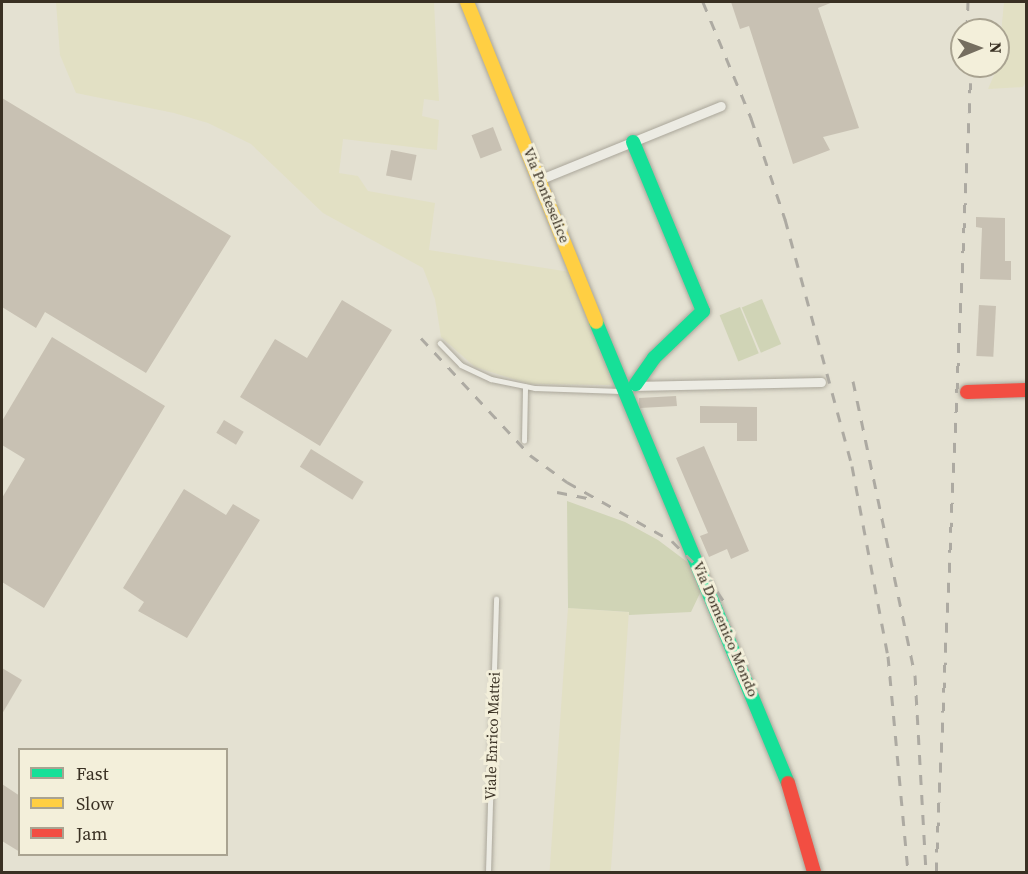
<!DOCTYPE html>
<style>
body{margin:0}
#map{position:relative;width:1028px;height:874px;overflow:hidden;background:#e4e1d2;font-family:"Source Serif 4",serif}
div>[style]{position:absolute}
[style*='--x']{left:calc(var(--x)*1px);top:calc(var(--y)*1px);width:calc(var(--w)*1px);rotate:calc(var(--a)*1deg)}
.farmland>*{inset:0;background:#e2e0c4;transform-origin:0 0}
.green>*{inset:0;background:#d0d4b6;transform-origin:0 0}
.building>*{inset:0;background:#c8c1b3;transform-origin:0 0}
.roads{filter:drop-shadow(0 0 2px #aaa69a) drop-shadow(0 0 2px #aaa69a)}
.lane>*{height:4.5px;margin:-2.25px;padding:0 2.25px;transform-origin:2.25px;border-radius:2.25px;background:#ecebe3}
.street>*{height:9px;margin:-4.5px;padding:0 4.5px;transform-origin:4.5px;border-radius:4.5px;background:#ecebe3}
.fast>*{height:14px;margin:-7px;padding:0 7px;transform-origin:7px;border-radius:7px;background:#16e098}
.slow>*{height:14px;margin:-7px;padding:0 7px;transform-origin:7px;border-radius:7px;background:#ffcf43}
.jam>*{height:14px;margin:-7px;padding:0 7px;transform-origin:7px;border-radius:7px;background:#f24e42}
.rail>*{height:3px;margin-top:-1.5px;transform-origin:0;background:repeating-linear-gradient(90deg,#adaaa2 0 10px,transparent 0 20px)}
span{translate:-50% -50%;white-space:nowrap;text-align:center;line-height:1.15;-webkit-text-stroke:6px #f3efda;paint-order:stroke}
.street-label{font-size:15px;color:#393023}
.frame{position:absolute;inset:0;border:3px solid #393023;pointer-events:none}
.legend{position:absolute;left:18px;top:748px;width:210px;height:108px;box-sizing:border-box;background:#f3efda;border:2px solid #a9a391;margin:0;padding:8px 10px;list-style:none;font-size:18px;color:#393023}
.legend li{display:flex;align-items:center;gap:12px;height:30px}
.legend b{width:30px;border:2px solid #a9a391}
.north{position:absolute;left:950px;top:18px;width:60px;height:60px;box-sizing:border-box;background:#f3efda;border:2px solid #a9a391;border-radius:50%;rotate:89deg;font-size:16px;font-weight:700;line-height:24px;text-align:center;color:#393023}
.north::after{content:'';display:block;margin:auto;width:21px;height:27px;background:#756e60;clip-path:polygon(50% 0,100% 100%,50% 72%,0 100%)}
</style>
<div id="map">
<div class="farmland">
<div style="clip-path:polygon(56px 2px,434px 2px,439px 101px,424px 99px,422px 116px,439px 120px,437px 150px,343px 139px,339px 173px,358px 176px,368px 191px,435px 203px,429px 250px,570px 272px,613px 378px,610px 385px,529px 384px,475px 367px,441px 337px,435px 299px,423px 268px,323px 213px,251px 144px,208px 123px,174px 113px,76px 93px,60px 55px)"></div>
<div style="clip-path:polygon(1004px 2px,1026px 2px,1026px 82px,1023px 87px,988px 89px,998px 66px)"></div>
<div style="left:568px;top:608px;width:61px;height:264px;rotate:4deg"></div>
</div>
<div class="green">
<div style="left:762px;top:299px;width:49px;height:22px;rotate:67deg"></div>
<div style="left:740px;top:307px;width:50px;height:22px;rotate:68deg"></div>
<div style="clip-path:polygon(567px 501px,625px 522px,658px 540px,690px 564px,702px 589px,691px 612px,629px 615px,629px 612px,568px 608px)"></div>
</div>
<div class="building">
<div style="clip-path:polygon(731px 2px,833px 2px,818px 8px,859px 128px,823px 137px,830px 150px,793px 164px,749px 26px,740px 29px)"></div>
<div style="clip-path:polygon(2px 98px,231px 236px,146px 373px,45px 312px,36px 328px,2px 307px)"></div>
<div style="left:493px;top:127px;width:25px;height:23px;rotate:69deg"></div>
<div style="left:391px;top:150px;width:26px;height:26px;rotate:11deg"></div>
<div style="clip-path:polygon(976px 217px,1005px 218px,1005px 261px,1011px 261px,1011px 280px,980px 279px,982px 228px,976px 227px)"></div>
<div style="clip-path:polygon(342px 300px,392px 330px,320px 446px,240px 397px,275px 339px,307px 358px)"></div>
<div style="left:979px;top:305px;width:17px;height:51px;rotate:3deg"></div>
<div style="clip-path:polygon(52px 337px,165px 406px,44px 608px,2px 582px,2px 498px,25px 459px,2px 445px,2px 421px)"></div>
<div style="clip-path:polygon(676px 396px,677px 406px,640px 408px,639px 404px,639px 398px)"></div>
<div style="clip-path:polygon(700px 406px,757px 407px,757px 441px,737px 441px,737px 423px,700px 423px)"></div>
<div style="left:224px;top:420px;width:23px;height:15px;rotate:31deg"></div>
<div style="clip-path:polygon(704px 446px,749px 551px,731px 559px,727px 549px,709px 557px,700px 536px,708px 533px,676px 458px)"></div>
<div style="left:311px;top:449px;width:62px;height:21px;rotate:32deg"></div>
<div style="clip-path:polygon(184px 489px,226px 515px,233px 504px,260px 520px,187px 638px,138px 611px,144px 602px,123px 588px)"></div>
<div style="clip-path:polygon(2px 668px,22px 680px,2px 714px)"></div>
<div style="clip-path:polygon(2px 784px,20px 796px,20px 852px,2px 841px)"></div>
</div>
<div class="roads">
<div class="lane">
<div style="--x:440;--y:343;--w:30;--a:46"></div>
<div style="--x:461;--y:365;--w:33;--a:25"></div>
<div style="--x:491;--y:379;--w:45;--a:11.6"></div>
<div style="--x:535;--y:388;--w:85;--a:2"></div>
<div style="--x:524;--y:441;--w:54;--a:-88.9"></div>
<div style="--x:488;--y:872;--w:273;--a:-88.3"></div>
</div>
<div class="street">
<div style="--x:541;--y:179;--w:194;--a:-22.1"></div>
<div style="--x:633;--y:386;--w:188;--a:-1.2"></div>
</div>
<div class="fast">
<div style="--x:633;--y:142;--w:183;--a:67.5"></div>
<div style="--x:703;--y:311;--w:68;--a:136.2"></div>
<div style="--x:654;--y:358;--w:32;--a:125"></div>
<div style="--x:596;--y:322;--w:499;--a:67.4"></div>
</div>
<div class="slow">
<div style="--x:467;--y:2;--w:345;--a:68"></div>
</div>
<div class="jam">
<div style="--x:967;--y:392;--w:59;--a:-1.9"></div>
<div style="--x:788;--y:783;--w:93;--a:73.7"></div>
</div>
</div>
<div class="rail">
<div style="--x:703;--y:2;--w:126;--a:67.5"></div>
<div style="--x:751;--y:118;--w:107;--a:71.4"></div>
<div style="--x:785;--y:219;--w:256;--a:74.8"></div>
<div style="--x:852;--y:466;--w:193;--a:79.3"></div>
<div style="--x:888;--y:656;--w:217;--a:84.7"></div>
<div style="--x:967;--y:30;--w:28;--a:-88"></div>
<div style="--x:421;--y:338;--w:160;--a:47"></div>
<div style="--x:530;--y:455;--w:46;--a:36.1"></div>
<div style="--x:567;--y:482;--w:120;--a:29.3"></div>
<div style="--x:672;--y:541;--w:48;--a:45"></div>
<div style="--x:706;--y:575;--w:37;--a:56"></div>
<div style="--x:853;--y:381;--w:300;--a:78.1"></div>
<div style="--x:915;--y:675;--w:197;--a:86.8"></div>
<div style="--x:557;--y:492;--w:31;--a:11"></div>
<div style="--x:936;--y:872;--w:807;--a:-87.51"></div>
</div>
<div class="street-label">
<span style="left:547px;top:195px;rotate:68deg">Via Ponteselice</span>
<span style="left:726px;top:629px;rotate:67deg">Via Domenico Mondo</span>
<span style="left:492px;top:736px;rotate:-88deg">Viale Enrico Mattei</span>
</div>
<div class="frame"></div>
<ul class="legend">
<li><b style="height:8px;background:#16e098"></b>Fast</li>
<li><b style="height:8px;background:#ffcf43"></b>Slow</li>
<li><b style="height:8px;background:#f24e42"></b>Jam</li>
</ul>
<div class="north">N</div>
</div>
